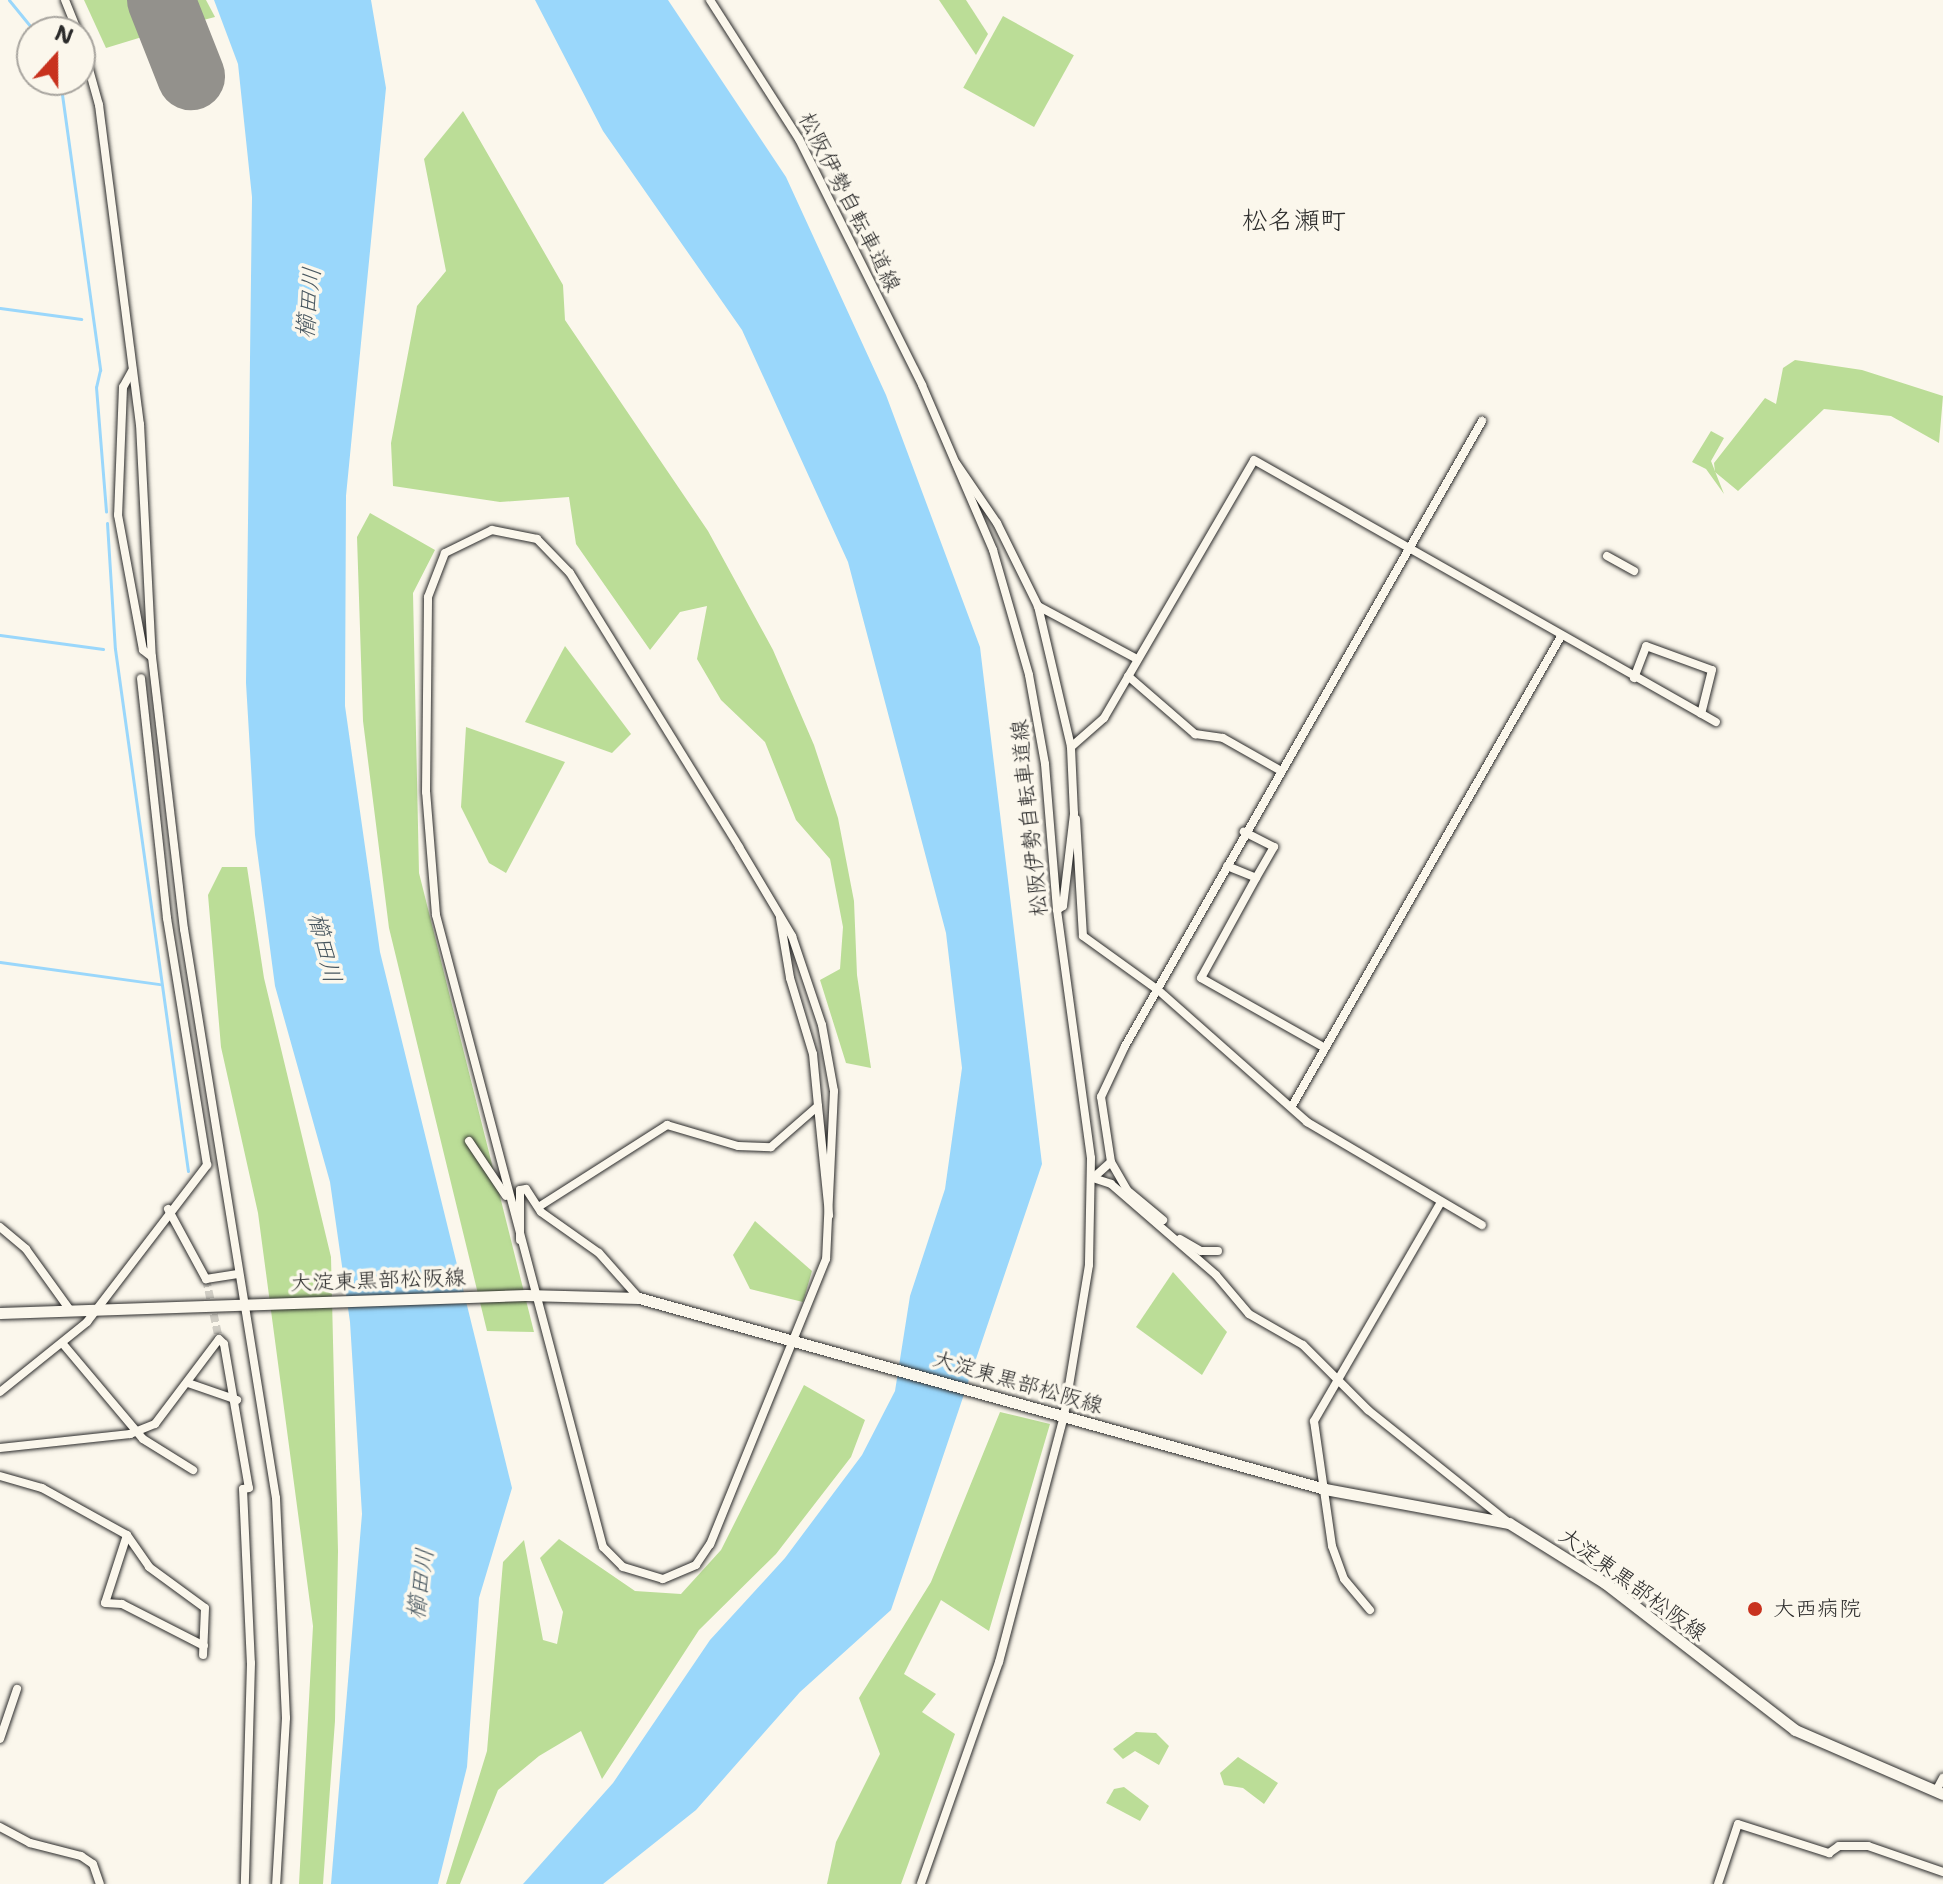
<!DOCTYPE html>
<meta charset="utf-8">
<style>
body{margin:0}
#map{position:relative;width:1943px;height:1884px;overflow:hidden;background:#fbf7ec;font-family:"Shantell Sans","Klee One",sans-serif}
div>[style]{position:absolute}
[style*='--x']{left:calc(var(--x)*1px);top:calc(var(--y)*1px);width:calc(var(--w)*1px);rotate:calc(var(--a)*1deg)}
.green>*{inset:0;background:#bbdd97;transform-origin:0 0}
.water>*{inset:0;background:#9ad7fb}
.stream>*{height:3px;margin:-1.5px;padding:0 1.5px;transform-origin:1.5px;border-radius:1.5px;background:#9ad7fb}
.runway>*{height:68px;margin:-34px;padding:0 34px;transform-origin:34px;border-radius:34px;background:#93918c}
.minor-tunnel>*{height:8px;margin-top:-4px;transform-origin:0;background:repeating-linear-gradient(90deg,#d1cec5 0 8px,transparent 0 12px)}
.roads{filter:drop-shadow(0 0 2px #2b2b2b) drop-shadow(0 0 2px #2b2b2b)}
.minor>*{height:8px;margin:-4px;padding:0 4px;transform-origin:4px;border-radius:4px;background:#fbf7ec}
.secondary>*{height:11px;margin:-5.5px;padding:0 5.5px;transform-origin:5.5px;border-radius:5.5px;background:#fbf7ec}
.dots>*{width:22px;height:22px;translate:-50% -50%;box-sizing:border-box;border:4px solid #fbf7ec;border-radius:50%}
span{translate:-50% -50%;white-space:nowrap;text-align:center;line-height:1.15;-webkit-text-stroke:7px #fbf7ec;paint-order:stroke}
.street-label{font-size:22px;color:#2b2b2b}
.poi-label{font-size:22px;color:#2b2b2b}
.left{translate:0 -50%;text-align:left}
.water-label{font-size:24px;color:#47565f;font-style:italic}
.quarter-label{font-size:26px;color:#2b2b2b}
.north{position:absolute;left:16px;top:16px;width:80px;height:80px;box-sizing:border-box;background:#fbf7ec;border:2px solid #a8a59f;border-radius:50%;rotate:21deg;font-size:22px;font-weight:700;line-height:32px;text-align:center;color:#2b2b2b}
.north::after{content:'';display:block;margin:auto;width:28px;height:36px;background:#c8321e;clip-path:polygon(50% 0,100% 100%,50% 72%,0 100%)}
</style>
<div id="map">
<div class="green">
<div style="clip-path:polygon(84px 0,154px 0,165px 30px,106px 48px)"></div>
<div style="clip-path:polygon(170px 0,206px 0,215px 17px,180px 26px)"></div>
<div style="clip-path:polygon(939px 0,966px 0,988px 34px,976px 55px)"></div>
<div style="left:1003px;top:16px;width:81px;height:82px;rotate:29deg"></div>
<div style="clip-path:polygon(463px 111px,563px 285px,565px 320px,708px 531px,773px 650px,814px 745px,838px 818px,854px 901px,857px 975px,871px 1068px,846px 1063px,820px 980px,840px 969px,843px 927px,830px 859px,796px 820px,765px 742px,721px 700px,697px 659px,707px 606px,680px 612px,650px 650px,576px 544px,569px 497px,500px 502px,393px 486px,391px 443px,417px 306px,446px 271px,424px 159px)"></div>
<div style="clip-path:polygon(1795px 360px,1862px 370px,1943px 396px,1939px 443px,1891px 416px,1824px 409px,1738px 491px,1715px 472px,1714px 463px,1765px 398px,1776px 404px,1783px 368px)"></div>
<div style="clip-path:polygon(1711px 431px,1724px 438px,1711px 461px,1724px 494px,1706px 469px,1692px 462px)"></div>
<div style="clip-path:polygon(370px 513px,435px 550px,413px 593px,419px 873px,534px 1332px,487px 1331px,389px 928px,363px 721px,357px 537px)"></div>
<div style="clip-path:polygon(565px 646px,631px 734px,612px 753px,525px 722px)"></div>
<div style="clip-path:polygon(466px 727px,565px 762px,506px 873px,489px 863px,461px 807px)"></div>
<div style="clip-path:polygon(222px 867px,247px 867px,264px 978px,331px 1257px,338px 1551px,335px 1721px,323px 1884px,299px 1884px,313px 1626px,258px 1213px,221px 1047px,208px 895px)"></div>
<div style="clip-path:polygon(755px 1221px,812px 1271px,803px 1302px,750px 1289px,733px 1255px)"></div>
<div style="clip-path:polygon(1173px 1272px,1227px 1332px,1202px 1375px,1136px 1327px)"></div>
<div style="clip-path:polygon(804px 1385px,865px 1420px,851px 1457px,776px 1554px,699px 1630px,602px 1779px,581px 1731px,539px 1756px,498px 1790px,460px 1884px,446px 1884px,487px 1751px,503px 1562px,524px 1540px,543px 1640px,557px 1644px,563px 1612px,540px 1558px,559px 1539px,635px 1591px,681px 1594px,721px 1550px)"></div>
<div style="clip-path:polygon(1000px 1412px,1050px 1424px,989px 1631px,941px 1600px,904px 1674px,936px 1694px,922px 1712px,955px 1734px,901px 1884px,827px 1884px,836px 1842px,880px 1754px,859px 1698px,931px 1582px)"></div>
<div style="clip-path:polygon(1136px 1732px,1156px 1733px,1169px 1746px,1159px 1765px,1135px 1751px,1123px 1759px,1113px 1749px)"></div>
<div style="clip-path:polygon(1238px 1757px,1278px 1783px,1264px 1804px,1243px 1788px,1224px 1785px,1220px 1773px)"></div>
<div style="clip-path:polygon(1124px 1787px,1149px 1806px,1140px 1821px,1106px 1803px,1114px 1789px)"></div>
</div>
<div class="water">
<div style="clip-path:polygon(214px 0,371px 0,386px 88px,346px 496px,345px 706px,380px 952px,512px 1488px,479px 1598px,467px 1767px,438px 1884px,331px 1884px,362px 1514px,350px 1322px,330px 1182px,275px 986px,255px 835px,246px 683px,252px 197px,238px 64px)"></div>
<div style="clip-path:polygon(535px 0,668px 0,786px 177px,886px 395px,980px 647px,1042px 1164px,891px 1610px,800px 1692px,696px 1810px,603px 1884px,523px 1884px,613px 1783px,710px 1640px,785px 1558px,862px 1455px,895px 1391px,910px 1296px,945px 1189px,962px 1068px,946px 933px,848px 562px,742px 330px,603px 131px)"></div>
</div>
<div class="stream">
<div style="--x:9;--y:0;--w:41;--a:50.9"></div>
<div style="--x:60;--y:80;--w:293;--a:82.1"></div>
<div style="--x:100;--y:370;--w:17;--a:103"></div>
<div style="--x:96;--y:387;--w:125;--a:85.4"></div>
<div style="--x:0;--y:308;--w:82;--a:7.7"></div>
<div style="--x:107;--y:523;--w:126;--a:86.4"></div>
<div style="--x:115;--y:649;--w:527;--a:82.04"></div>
<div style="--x:0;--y:635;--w:104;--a:7.7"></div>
<div style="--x:0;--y:962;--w:161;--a:7.9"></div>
</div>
<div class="runway">
<div style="--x:161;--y:0;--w:82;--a:68.5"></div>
</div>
<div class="minor-tunnel">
<div style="--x:206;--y:1279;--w:61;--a:77.8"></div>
</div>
<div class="roads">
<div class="minor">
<div style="--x:65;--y:0;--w:35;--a:68"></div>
<div style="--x:710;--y:0;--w:165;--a:57.4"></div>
<div style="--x:799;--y:139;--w:275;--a:63.4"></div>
<div style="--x:922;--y:385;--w:180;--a:66.7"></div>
<div style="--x:993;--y:550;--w:130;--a:73.9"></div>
<div style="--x:1029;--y:675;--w:90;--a:79.8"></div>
<div style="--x:1045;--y:764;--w:146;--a:85.3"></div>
<div style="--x:1057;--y:910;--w:250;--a:82.2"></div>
<div style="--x:1091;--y:1158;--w:107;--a:91.1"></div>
<div style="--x:1089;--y:1265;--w:153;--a:99.4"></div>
<div style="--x:1064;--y:1416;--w:254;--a:104.8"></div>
<div style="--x:999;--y:1662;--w:235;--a:109.4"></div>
<div style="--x:80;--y:37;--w:71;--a:74.4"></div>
<div style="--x:99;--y:105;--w:322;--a:82.7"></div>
<div style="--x:140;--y:424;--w:233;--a:87.1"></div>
<div style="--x:152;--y:657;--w:274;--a:83.3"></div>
<div style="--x:184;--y:929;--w:576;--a:80.82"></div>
<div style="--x:276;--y:1498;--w:220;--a:87.4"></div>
<div style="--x:286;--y:1718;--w:166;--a:93.4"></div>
<div style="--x:132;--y:371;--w:18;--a:119"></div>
<div style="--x:123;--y:387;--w:128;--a:92.2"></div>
<div style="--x:118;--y:515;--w:137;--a:79.5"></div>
<div style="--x:143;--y:650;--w:11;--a:38"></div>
<div style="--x:956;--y:463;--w:73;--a:55.7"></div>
<div style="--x:997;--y:523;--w:93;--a:63.7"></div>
<div style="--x:1038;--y:606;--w:145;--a:76.8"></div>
<div style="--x:492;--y:530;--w:46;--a:11.3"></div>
<div style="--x:537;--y:539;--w:47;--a:45.9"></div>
<div style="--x:570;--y:573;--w:322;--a:58.3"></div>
<div style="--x:739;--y:847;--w:104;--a:59.2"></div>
<div style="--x:792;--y:936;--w:94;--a:71.4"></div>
<div style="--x:822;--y:1025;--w:67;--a:79.7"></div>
<div style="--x:834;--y:1091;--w:168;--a:92.7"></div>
<div style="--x:826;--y:1259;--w:308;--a:112.1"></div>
<div style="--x:710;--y:1544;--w:25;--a:124"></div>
<div style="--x:696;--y:1565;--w:36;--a:157"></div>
<div style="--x:663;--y:1579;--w:42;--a:-163.3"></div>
<div style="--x:623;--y:1567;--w:28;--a:-135"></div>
<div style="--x:603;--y:1547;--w:654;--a:-104.8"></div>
<div style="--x:436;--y:915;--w:123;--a:-94.6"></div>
<div style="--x:426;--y:792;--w:195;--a:-89.4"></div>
<div style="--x:428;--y:597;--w:47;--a:-68.9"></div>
<div style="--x:445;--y:553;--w:52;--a:-26.1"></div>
<div style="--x:1607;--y:556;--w:31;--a:29"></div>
<div style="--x:1038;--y:606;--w:112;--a:28.2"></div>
<div style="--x:1128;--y:676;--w:89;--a:40.9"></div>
<div style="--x:1195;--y:734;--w:28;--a:8"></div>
<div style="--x:1223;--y:738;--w:67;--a:29.6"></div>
<div style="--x:1634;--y:678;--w:34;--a:-69"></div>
<div style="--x:1646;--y:646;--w:70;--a:20"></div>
<div style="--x:1712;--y:670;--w:45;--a:104"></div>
<div style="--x:1076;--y:819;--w:117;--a:86.6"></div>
<div style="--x:1083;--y:936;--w:92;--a:35.8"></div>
<div style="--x:1158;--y:990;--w:199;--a:41.5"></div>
<div style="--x:1307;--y:1122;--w:203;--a:30.5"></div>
<div style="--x:1227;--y:866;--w:31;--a:22"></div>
<div style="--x:1256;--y:878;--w:36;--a:-60"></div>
<div style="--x:1274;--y:847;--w:34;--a:-153"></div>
<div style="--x:1256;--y:878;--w:114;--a:118.8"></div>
<div style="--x:1201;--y:978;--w:142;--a:29.4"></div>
<div style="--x:1057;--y:910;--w:7;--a:-34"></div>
<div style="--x:1063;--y:906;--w:93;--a:-83.2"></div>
<div style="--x:1074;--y:814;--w:67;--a:-92.6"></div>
<div style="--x:1071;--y:747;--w:44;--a:-41.3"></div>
<div style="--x:1104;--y:718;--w:298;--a:-59.8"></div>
<div style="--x:1254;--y:460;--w:531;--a:29.56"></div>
<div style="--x:780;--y:918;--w:61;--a:80.5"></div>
<div style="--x:790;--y:978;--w:79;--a:73.2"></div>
<div style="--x:813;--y:1054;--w:52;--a:84.5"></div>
<div style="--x:1292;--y:1106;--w:539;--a:-60.2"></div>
<div style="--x:469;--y:1141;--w:66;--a:56.1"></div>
<div style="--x:1111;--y:1162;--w:32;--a:60"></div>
<div style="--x:1127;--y:1190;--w:47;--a:39.8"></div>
<div style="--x:1093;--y:1178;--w:24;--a:-42"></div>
<div style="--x:1111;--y:1162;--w:66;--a:-98.7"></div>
<div style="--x:1101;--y:1097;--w:56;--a:-64.8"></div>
<div style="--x:1125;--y:1046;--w:720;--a:-60.26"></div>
<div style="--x:1093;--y:1178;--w:19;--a:18"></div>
<div style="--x:1111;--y:1184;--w:139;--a:40.9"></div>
<div style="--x:1216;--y:1275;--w:51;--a:49.8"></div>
<div style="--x:1249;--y:1314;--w:62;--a:29.9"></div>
<div style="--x:1303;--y:1345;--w:92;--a:45"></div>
<div style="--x:1368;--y:1410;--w:181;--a:38.7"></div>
<div style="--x:540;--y:1206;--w:151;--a:-32.5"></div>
<div style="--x:667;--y:1125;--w:74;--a:16.5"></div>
<div style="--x:738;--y:1146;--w:33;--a:2"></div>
<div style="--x:771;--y:1147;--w:62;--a:-41.1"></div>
<div style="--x:818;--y:1106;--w:110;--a:84.2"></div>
<div style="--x:168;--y:1209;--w:80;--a:61.5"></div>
<div style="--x:206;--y:1279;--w:32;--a:-9"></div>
<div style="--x:0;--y:1227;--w:34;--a:40"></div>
<div style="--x:26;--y:1249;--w:75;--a:54.2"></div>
<div style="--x:1180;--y:1239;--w:24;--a:30"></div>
<div style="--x:1201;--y:1251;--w:17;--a:0"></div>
<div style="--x:520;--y:1240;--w:50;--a:-90"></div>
<div style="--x:520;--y:1190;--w:6;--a:-9"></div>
<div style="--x:526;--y:1189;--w:27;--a:57"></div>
<div style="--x:541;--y:1212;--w:71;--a:35.3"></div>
<div style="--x:599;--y:1253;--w:60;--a:48.4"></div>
<div style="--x:63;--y:1344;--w:124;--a:49.9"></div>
<div style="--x:143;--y:1439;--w:59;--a:31.8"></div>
<div style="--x:188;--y:1383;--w:52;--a:19.1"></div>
<div style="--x:0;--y:1392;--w:112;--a:-38.8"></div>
<div style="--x:87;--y:1322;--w:198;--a:-52.6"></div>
<div style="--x:207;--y:1165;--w:250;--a:-99.2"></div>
<div style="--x:167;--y:918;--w:241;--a:-96.2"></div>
<div style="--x:0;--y:1448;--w:131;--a:-6.1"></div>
<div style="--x:130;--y:1434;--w:27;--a:-22"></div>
<div style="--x:155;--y:1424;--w:106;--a:-53"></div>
<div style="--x:219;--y:1339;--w:7;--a:45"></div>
<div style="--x:224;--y:1344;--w:146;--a:80.2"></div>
<div style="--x:249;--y:1488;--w:6;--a:171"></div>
<div style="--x:243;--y:1489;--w:174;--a:87.4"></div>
<div style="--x:251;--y:1663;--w:221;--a:91.6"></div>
<div style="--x:0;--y:1476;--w:44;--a:15.9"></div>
<div style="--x:42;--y:1488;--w:97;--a:28.9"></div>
<div style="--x:127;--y:1535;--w:39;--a:55"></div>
<div style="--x:149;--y:1567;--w:69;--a:36.2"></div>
<div style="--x:205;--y:1608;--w:47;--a:92.4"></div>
<div style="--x:127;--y:1535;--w:71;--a:107.9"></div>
<div style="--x:105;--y:1603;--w:17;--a:3"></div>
<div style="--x:122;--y:1604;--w:92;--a:27.1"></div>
<div style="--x:1370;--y:1610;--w:40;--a:-130"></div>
<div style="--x:1344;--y:1579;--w:35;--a:-110"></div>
<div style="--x:1332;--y:1546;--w:126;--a:-98.2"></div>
<div style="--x:1314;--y:1421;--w:253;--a:-59.9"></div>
<div style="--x:0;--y:1739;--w:53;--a:-71.2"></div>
<div style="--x:1936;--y:1791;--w:15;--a:-62"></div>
<div style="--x:0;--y:1827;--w:34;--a:28"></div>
<div style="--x:30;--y:1843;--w:53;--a:14.3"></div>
<div style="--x:81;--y:1856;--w:14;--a:34"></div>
<div style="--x:93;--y:1864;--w:21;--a:71"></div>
<div style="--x:1718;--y:1884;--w:63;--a:-71.6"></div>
<div style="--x:1738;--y:1824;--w:96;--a:17.7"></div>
<div style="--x:1829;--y:1853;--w:12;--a:-35"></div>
<div style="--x:1839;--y:1846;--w:29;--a:0"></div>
<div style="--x:1868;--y:1846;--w:79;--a:19.1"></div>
</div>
<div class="secondary">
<div style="--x:0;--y:1313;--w:526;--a:-1.96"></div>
<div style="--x:526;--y:1295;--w:113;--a:1.5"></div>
<div style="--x:639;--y:1298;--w:712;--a:15.56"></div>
<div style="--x:1325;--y:1489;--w:187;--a:10.5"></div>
<div style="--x:1509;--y:1523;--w:113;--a:32"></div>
<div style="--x:1605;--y:1583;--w:240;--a:37.7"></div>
<div style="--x:1795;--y:1730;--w:161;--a:23.4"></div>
</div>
</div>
<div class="dots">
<div style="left:1755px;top:1609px;background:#c8321e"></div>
</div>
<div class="street-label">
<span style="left:850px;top:202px;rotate:63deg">松阪伊勢自転車道線</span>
<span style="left:1029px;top:818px;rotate:-96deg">松阪伊勢自転車道線</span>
<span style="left:378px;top:1280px;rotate:-2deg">大淀東黒部松阪線</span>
<span style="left:1018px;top:1382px;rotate:16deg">大淀東黒部松阪線</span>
<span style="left:1633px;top:1584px;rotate:36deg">大淀東黒部松阪線</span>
</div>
<div class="poi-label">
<span class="left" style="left:1773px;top:1609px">大西病院</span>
</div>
<div class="water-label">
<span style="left:309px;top:303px;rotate:-84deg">櫛田川</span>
<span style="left:324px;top:948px;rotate:76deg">櫛田川</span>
<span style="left:421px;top:1584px;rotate:-82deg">櫛田川</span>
</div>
<div class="quarter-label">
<span style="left:1294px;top:220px">松名瀬町</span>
</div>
<div class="north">N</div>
</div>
